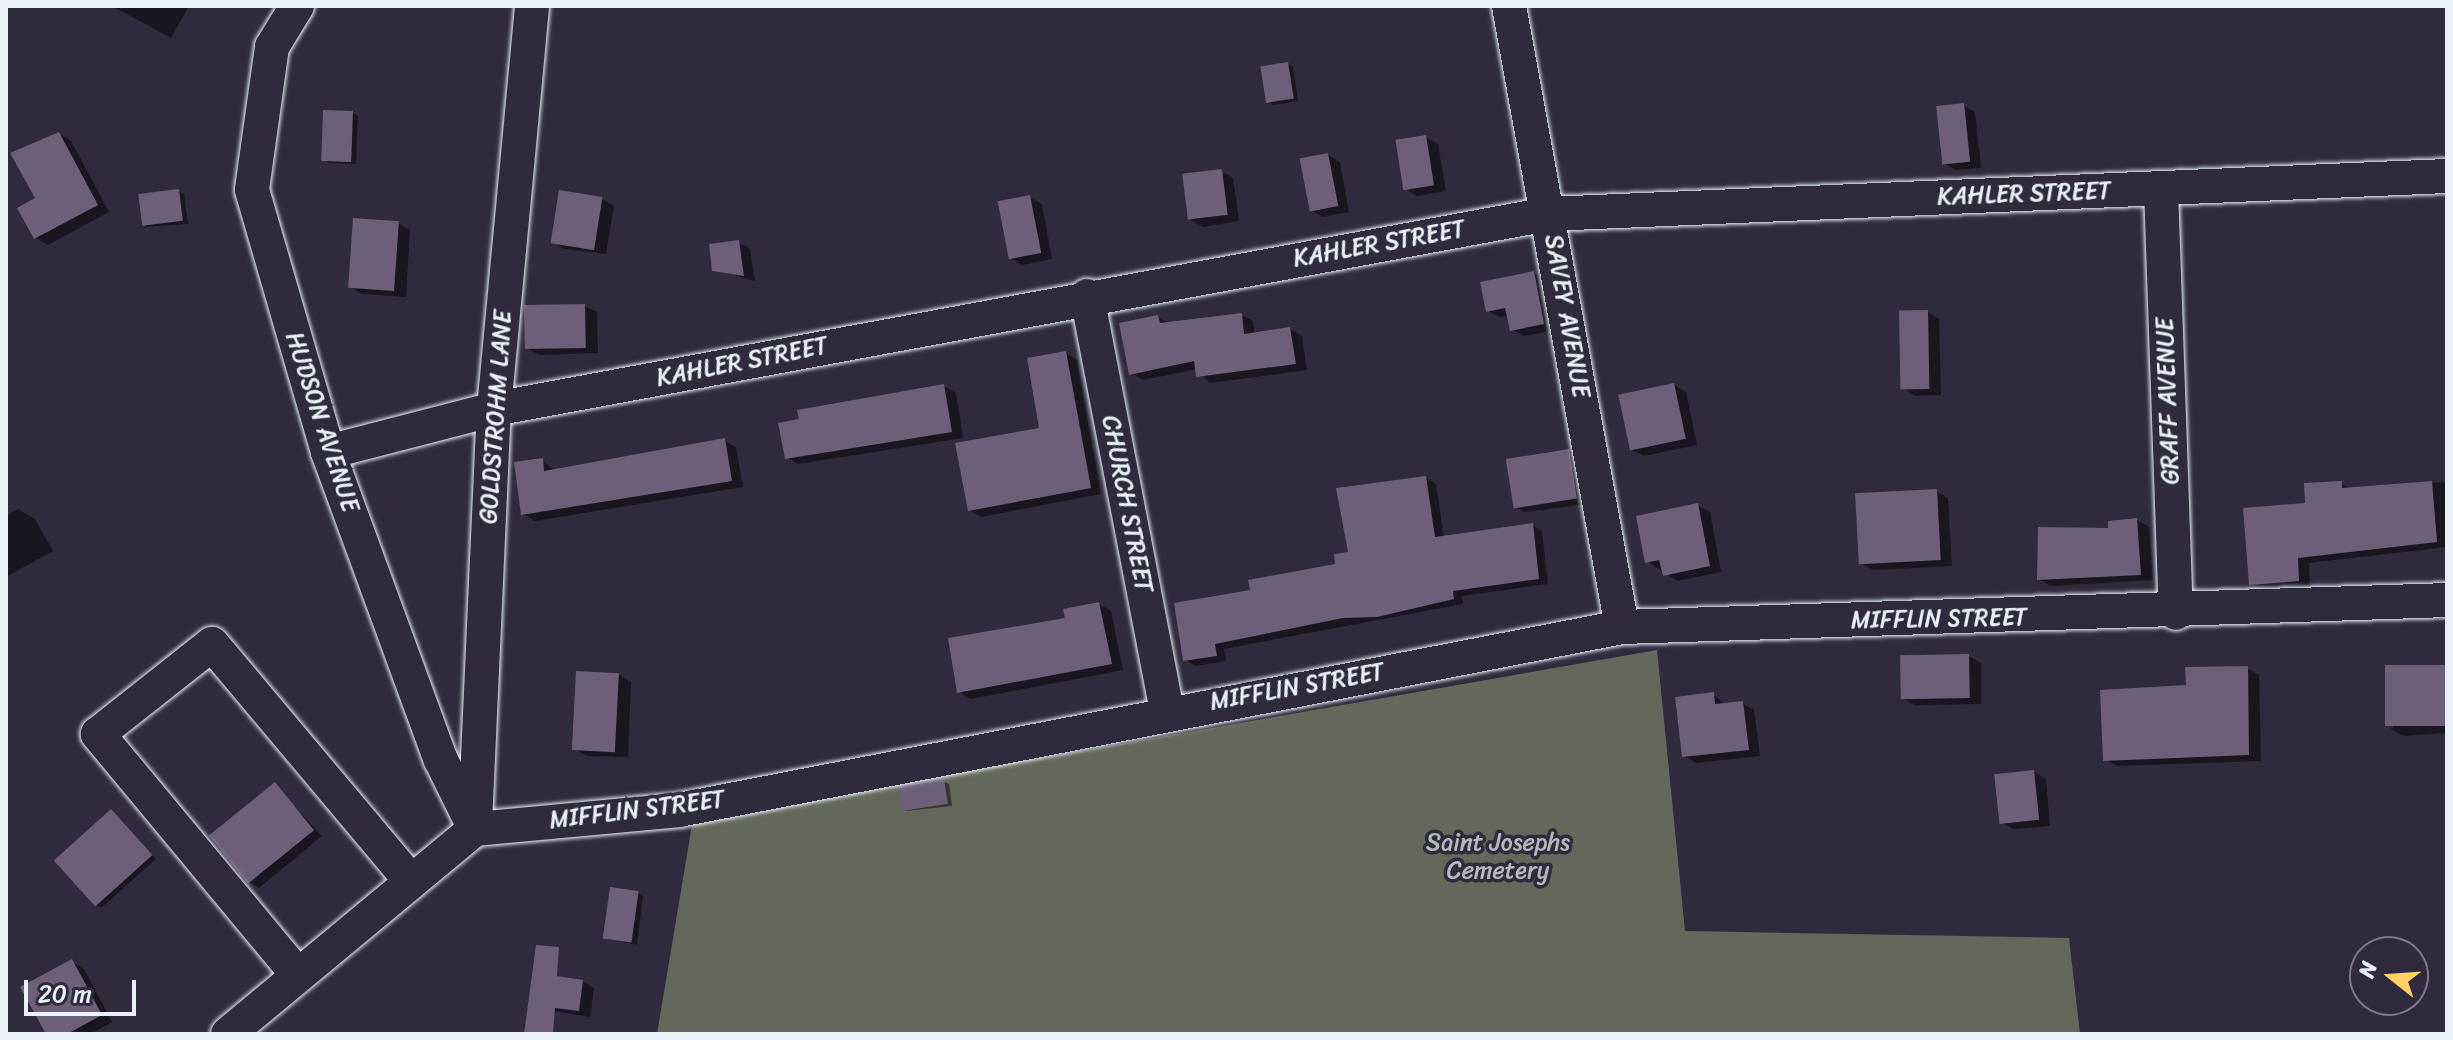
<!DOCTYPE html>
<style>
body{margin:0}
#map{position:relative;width:2453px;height:1040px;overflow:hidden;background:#2f2a3d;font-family:Sriracha,sans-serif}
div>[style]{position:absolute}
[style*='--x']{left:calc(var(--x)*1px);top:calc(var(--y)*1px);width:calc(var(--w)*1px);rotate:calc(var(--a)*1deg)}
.green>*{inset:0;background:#64685a}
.shadow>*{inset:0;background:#0007}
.building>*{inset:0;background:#6d5e7a;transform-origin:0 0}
.roads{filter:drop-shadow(0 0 2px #e8f1f8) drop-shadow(0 0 2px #e8f1f8)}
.street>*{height:34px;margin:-17px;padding:0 17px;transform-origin:17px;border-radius:17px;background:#2f2a3d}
span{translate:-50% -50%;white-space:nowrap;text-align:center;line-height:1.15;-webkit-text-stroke:7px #2f2a3d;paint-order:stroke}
.street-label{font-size:24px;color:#e8f1f8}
.park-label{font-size:24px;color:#b3bab9}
.frame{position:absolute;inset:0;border:8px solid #e8f1f8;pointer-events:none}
.north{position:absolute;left:2349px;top:936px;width:80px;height:80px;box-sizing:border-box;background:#2f2a3d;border:2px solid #797a88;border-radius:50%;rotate:287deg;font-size:22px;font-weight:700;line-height:32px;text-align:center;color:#e8f1f8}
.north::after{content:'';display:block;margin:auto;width:28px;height:36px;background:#ffd166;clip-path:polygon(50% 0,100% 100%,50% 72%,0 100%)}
.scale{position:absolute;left:24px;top:980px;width:112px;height:36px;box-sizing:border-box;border:4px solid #e8f1f8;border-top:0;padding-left:10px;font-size:24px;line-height:28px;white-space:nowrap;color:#e8f1f8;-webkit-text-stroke:6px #2f2a3d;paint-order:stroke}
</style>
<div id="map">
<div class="green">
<div style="clip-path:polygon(1657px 650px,1685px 931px,2069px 938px,2080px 1034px,657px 1034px,693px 819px)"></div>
</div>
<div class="shadow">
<div style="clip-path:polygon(112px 6px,189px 6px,171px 38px)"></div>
<div style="clip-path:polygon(1288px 64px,1293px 67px,1298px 101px,1273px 105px,1268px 102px)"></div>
<div style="clip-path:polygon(1963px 105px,1975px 112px,1981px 168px,1955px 170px,1943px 163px)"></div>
<div style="clip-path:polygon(353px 113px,358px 116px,356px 164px,329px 163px,324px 160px)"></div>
<div style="clip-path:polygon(59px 134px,71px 141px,109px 212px,48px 245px,36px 238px,38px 198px)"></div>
<div style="clip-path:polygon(1426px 137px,1438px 144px,1446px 191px,1417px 196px,1405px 189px)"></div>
<div style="clip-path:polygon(1328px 155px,1340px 162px,1349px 212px,1323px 217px,1311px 210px)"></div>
<div style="clip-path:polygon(1221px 171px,1233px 178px,1239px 221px,1203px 227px,1191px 220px)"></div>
<div style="clip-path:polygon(178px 191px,184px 194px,188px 224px,145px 227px)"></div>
<div style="clip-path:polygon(1030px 198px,1042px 204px,1052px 259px,1022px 265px,1010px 258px)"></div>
<div style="clip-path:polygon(602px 199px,614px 206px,606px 254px,564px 249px,553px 242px)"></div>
<div style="clip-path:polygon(398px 223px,410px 230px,406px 297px,362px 294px,350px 287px)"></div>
<div style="clip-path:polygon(738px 242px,750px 249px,755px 281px,714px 269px)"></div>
<div style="clip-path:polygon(1534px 273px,1546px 280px,1555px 330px,1524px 336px,1512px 329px,1509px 316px,1500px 317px,1488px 311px)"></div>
<div style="clip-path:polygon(585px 306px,597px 312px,598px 353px,539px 355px,527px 348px)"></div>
<div style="clip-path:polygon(1928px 312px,1939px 319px,1941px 395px,1915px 396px,1904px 389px)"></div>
<div style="clip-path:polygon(1241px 315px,1253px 321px,1255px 334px,1290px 329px,1302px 336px,1307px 370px,1210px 383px,1197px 369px,1143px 380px,1131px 373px,1158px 317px,1169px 323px)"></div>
<div style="clip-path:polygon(1066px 353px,1077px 360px,1101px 494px,981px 517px,969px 510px,1042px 429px)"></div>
<div style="clip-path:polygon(1674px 385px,1686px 392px,1697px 445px,1644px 456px,1632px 450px)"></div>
<div style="clip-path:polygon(944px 386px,956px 393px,963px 438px,798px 464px,786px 457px)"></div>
<div style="clip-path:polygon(725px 441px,736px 447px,743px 487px,535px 521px,523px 514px,542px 460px,555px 471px)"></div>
<div style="clip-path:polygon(1569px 451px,1581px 458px,1588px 504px,1525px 512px,1513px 506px)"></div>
<div style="clip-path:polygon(1426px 478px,1436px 484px,1444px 538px,1532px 525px,1542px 531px,1548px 584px,1462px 596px,1463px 604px,1224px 649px,1226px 661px,1195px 666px,1185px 660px,1252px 592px,1338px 565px)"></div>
<div style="clip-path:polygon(2447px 482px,2447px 547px,2309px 563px,2310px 587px,2263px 590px,2251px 583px,2307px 505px,2341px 483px,2352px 489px)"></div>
<div style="clip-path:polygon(1936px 491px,1948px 498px,1952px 566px,1873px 570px,1861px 563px)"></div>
<div style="clip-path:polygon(1698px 506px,1710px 512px,1721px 572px,1677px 581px,1647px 561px)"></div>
<div style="clip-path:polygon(18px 509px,35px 519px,53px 551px,6px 577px,6px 516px)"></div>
<div style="clip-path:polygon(2137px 520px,2149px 527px,2153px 580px,2051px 586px,2039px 579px,2110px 530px)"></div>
<div style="clip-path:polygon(1099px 604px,1111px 611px,1123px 670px,971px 699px,959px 692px)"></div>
<div style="clip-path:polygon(1969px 656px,1981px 663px,1981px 704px,1915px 705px,1903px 699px)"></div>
<div style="clip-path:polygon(2447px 667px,2447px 733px,2403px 736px,2391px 729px)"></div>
<div style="clip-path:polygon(2247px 668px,2259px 675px,2261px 761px,2117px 766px,2105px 759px,2188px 687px)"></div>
<div style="clip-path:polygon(619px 675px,631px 682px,628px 757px,587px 756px,575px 749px)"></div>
<div style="clip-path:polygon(1714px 695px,1726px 705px,1742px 703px,1754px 710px,1760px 756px,1696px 763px,1684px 756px)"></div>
<div style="clip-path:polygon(2034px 772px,2046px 779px,2050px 826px,2013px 829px,2001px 822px)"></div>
<div style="clip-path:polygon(943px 781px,949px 784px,952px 806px,905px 811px)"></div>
<div style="clip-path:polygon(275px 785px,322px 836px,259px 888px,250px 883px)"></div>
<div style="clip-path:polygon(111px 812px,156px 859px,101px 908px,96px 905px)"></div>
<div style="clip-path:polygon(638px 893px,643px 896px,637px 945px,605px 938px)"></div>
<div style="clip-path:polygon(72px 962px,84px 969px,112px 1022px,90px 1034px,48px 1034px)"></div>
<div style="clip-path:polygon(582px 981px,594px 988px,590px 1017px,542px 1009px)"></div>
</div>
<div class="building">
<div style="left:1288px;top:62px;width:37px;height:28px;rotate:81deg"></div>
<div style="left:1964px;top:103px;width:59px;height:28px;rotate:84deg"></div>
<div style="left:323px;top:110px;width:30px;height:51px;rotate:2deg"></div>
<div style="clip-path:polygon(59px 132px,98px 205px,34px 239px,17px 208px,35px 198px,10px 153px)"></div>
<div style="left:1426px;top:135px;width:51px;height:31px;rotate:81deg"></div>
<div style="left:1328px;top:153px;width:54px;height:29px;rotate:79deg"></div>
<div style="left:1222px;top:169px;width:46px;height:40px;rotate:83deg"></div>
<div style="left:179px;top:189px;width:32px;height:41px;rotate:83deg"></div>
<div style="left:559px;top:190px;width:44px;height:54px;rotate:9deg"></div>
<div style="left:1030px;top:195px;width:59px;height:33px;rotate:79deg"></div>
<div style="left:353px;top:218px;width:46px;height:70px;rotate:4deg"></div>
<div style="clip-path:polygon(739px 240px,744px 276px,712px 271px,709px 244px)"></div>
<div style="clip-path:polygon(1534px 271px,1544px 324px,1510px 331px,1505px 308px,1486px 312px,1480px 282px)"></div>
<div style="left:585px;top:304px;width:44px;height:61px;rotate:89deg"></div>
<div style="left:1928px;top:310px;width:79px;height:29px;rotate:89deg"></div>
<div style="clip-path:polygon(1242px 313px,1244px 334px,1290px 327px,1296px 364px,1196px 377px,1194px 361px,1129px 375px,1119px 323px,1158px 315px,1160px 323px)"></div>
<div style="clip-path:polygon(1066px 351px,1091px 488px,968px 511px,955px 443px,1039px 428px,1027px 358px)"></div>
<div style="left:1674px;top:383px;width:57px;height:57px;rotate:78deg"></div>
<div style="clip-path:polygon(944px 384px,952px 432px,785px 459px,778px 423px,799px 419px,797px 410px)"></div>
<div style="clip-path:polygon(725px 438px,732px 481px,521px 515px,514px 462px,543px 458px,544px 471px)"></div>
<div style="left:1569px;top:449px;width:50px;height:64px;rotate:81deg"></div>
<div style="clip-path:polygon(1426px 476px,1435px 537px,1533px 523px,1539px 579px,1453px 591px,1454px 599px,1377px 617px,1343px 618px,1215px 644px,1217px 656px,1183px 661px,1174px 603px,1250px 590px,1248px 580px,1335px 564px,1334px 554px,1348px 552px,1336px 488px)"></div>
<div style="clip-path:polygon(2342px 481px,2342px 488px,2432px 481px,2437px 542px,2298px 558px,2299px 581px,2249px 585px,2243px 508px,2305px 503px,2304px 483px)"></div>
<div style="left:1937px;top:489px;width:71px;height:82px;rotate:87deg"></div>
<div style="clip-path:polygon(1698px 503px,1710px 566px,1663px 576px,1659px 560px,1645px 563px,1636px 516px)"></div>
<div style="clip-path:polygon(2137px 518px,2141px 575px,2037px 580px,2038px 527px,2108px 528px,2108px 521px)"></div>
<div style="clip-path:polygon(1099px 602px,1112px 664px,957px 693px,948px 638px,1065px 618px,1063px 609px)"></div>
<div style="left:1969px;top:654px;width:44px;height:69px;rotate:89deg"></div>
<div style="left:2447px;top:665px;width:61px;height:62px;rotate:90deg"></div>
<div style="clip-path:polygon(2248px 666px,2249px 755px,2103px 761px,2100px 690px,2186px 685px,2185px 667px)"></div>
<div style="left:576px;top:671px;width:43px;height:79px;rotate:3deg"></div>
<div style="clip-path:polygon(1714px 692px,1715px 704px,1743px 701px,1749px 750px,1682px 757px,1675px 697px)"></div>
<div style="left:2034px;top:770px;width:50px;height:40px;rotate:84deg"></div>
<div style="left:944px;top:779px;width:25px;height:46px;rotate:81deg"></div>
<div style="left:275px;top:782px;width:62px;height:85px;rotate:51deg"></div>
<div style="left:111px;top:809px;width:62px;height:77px;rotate:48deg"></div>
<div style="left:610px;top:887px;width:29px;height:52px;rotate:8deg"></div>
<div style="clip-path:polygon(536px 945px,559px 947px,557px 976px,583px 980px,579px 1011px,555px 1008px,553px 1034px,524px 1034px)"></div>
<div style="clip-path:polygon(72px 959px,102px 1015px,67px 1034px,46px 1034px,20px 987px)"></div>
</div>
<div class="roads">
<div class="street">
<div style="--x:297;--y:6;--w:48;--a:121.4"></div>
<div style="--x:272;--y:47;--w:144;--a:98"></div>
<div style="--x:252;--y:190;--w:273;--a:73.8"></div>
<div style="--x:328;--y:452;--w:328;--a:69.9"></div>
<div style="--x:441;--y:760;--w:77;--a:63.8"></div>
<div style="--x:1509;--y:6;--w:631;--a:79.69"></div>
<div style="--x:2161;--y:189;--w:424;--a:88"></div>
<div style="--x:1087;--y:296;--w:423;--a:79.1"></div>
<div style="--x:328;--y:452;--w:171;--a:-14.5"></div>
<div style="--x:494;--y:409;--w:1072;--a:-10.48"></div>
<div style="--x:1548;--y:214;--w:900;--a:-2.42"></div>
<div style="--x:475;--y:824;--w:415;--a:-87.4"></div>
<div style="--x:494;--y:409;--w:405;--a:-84.6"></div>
<div style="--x:297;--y:974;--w:312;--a:-129.7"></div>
<div style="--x:98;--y:734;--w:145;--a:-38.3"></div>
<div style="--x:212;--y:644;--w:308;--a:50"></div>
<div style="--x:228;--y:1034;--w:321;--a:-39.7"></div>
<div style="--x:475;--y:829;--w:205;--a:-5.3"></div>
<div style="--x:679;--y:810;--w:961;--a:-10.98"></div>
<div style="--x:1622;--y:627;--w:825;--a:-1.87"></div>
</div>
</div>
<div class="street-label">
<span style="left:2024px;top:194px;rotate:-2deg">KAHLER STREET</span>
<span style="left:1379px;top:244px;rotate:-10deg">KAHLER STREET</span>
<span style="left:1567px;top:316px;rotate:80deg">SAVEY AVENUE</span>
<span style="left:742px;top:362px;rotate:-11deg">KAHLER STREET</span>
<span style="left:2168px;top:401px;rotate:-92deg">GRAFF AVENUE</span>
<span style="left:496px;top:417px;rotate:-86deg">GOLDSTROHM LANE</span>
<span style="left:322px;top:422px;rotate:72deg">HUDSON AVENUE</span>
<span style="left:1127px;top:504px;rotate:79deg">CHURCH STREET</span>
<span style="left:1939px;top:619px;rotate:-1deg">MIFFLIN STREET</span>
<span style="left:1297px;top:687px;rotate:-10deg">MIFFLIN STREET</span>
<span style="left:637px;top:810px;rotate:-7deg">MIFFLIN STREET</span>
</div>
<div class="park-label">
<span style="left:1498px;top:857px">Saint Josephs<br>Cemetery</span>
</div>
<div class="frame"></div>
<div class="north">N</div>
<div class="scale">20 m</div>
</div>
